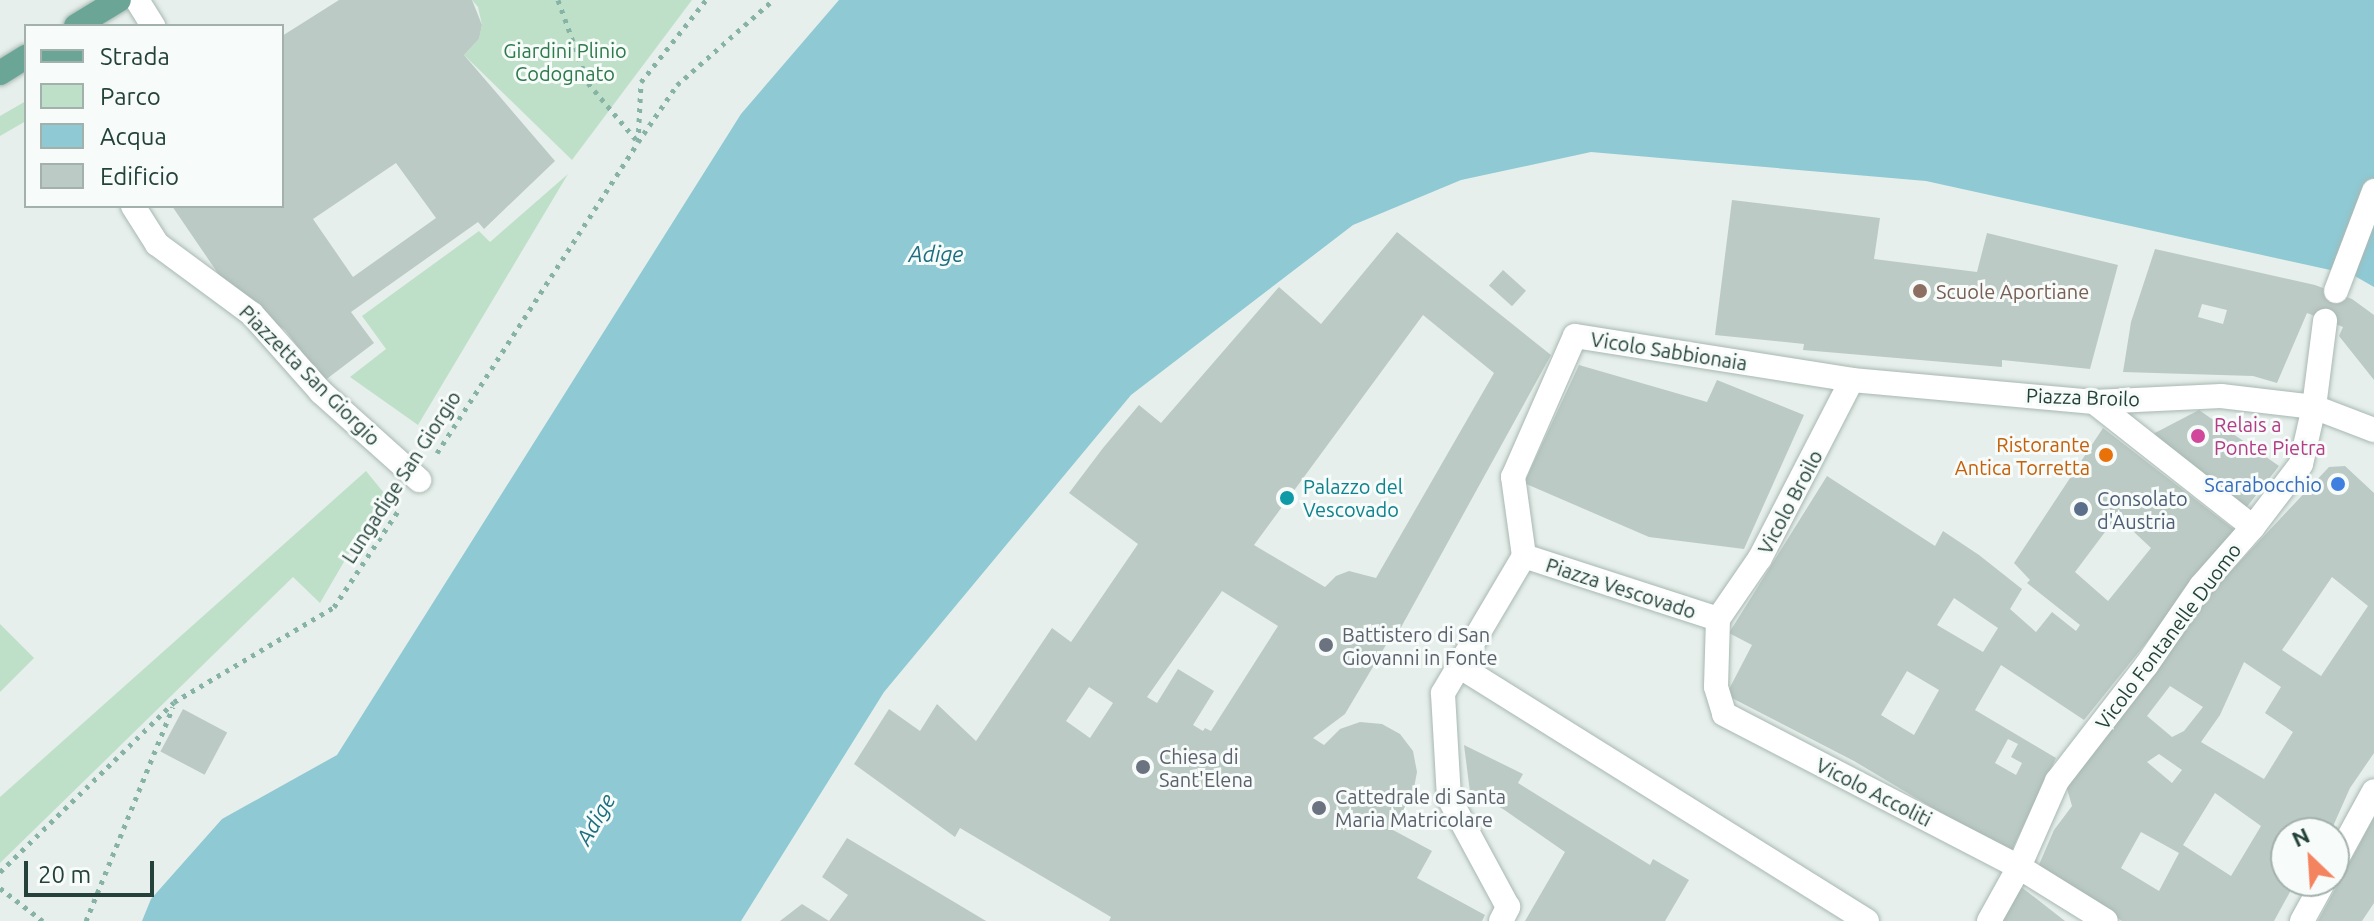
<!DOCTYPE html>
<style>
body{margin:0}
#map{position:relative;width:2374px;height:921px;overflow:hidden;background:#e6efeb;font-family:Ubuntu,sans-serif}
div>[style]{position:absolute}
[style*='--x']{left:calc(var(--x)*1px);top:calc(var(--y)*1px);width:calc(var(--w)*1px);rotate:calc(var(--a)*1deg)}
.green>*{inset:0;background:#bfe0c8}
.water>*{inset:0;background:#8ec9d4}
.building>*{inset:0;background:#bbcac4;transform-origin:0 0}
.path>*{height:5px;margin-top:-2.5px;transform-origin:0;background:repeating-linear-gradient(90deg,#86b3a5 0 4px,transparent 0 10px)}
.roads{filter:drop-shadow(0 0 2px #a8b8b2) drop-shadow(0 0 2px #a8b8b2)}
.minor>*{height:24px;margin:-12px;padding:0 12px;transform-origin:12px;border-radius:12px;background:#fff}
.major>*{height:24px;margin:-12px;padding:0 12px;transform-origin:12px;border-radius:12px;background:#6aa596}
.dots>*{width:22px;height:22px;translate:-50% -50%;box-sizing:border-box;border:4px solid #f7fbf9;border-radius:50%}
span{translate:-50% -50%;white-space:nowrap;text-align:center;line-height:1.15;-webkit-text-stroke:6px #f7fbf9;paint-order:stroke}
.park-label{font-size:20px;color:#2d7a4b}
.education-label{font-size:20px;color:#785e54}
.left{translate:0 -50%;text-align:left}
.street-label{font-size:20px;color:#24423a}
.hotel-label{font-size:20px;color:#b23c85}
.food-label{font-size:20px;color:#c56008}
.right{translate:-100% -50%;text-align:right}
.shop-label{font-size:20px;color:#366cbe}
.culture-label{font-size:20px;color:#0d838f}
.service-label{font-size:20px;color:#4e5e75}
.worship-label{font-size:20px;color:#5b616d}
.water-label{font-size:22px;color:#1c6f80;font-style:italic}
.legend{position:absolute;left:24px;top:24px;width:260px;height:184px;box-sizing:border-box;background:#f7fbf9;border:2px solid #a3b1ad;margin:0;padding:10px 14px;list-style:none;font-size:24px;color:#24423a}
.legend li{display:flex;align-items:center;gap:16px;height:40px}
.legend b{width:40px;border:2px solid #a3b1ad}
.north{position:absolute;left:2270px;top:817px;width:80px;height:80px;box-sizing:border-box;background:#f7fbf9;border:2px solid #a3b1ad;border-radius:50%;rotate:335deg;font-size:22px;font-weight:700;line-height:32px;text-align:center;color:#24423a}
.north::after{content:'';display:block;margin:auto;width:28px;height:36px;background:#f4845f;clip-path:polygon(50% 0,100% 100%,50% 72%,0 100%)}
.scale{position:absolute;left:24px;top:861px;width:130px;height:36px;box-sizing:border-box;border:4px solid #24423a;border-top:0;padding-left:10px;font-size:24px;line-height:28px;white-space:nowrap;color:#24423a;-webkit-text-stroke:6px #f7fbf9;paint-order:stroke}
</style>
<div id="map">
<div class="green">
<div style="clip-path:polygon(472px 0,692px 0,572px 160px,464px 55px,479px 39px,482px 25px,478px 7px)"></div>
<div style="clip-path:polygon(26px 101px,26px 121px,0 136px,0 116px)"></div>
<div style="clip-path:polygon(568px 174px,418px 425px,350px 377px,386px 349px,362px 316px,479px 231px,490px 242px)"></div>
<div style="clip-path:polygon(366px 471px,384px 493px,320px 603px,293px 577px,0 863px,0 797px)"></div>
<div style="clip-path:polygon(0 624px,34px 658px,0 692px)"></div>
</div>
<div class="water">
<div style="clip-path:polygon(839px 0,2374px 0,2374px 287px,2353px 275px,1926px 181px,1591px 152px,1461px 180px,1353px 225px,1131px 395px,884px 692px,741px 921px,142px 921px,151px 899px,222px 819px,337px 755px,741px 114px)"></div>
</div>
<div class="building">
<div style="clip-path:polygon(evenodd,339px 0,472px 0,482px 25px,479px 39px,464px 55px,555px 161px,484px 229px,478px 222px,351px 312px,374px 343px,324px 381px,285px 330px,232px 294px,172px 206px,282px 206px,282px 36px,339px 0,396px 163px,436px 218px,353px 277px,313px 219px,396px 163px)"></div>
<div style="clip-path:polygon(1732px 200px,1880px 218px,1874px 259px,1977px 272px,1987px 233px,2118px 265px,2090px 369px,2002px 360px,2002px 367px,1803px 350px,1804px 344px,1715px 335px)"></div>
<div style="clip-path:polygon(evenodd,1397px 232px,1551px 355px,1399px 631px,1396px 628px,1345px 714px,1313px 738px,1324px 745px,1340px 729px,1360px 722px,1382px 724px,1400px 734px,1413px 751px,1417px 772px,1413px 793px,1393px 830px,1432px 851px,1417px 878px,1485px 915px,1482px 921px,1109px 921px,1111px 917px,960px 828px,955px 837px,854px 764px,889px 709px,920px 731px,937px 704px,976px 741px,1052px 628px,1071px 642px,1138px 544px,1069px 493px,1103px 448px,1139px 405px,1161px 423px,1279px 287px,1321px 324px,1397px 232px,1423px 315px,1494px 373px,1376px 578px,1349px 571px,1336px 576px,1325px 587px,1254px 545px,1423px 315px,1397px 232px,1222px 591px,1278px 626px,1211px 731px,1205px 728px,1203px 731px,1193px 725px,1214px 691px,1178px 669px,1157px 703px,1147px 697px,1222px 591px,1397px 232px,1089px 687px,1113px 703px,1090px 738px,1066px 721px,1089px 687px)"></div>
<div style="clip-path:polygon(evenodd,2155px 249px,2315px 285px,2352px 299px,2374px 315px,2374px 380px,2339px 336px,2343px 327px,2307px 313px,2277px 383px,2253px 376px,2123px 372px,2131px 322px,2155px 249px,2202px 304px,2227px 310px,2223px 324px,2198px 317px,2202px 304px)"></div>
<div style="left:1503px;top:270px;width:31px;height:21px;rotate:42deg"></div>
<div style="clip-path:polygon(1579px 365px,1707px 402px,1717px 380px,1804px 415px,1744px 549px,1649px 537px,1524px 483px)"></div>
<div style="clip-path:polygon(2199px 410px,2279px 466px,2246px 508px,2151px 435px)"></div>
<div style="clip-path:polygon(evenodd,2103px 428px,2236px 531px,2084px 720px,2001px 665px,1975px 710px,2056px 758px,2010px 854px,1854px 761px,1726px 695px,1752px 645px,1729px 633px,1827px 476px,1935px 546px,1943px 531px,1979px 555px,2022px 589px,2010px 609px,2036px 632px,2052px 612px,2076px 631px,2080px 625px,2027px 583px,2030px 580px,2014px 563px,2103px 428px,2117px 516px,2151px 548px,2108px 601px,2075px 572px,2117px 516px,2103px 428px,1954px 598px,1998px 628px,1983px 652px,1937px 625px,1954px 598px,2103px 428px,1907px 671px,1939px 690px,1914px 735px,1881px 715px,1907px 671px,2103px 428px,2008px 739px,2018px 744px,2011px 757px,2022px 763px,2016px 775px,1995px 763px,2008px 739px)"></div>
<div style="clip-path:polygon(evenodd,2345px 466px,2374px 493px,2374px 753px,2350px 788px,2330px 833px,2286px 833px,2286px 881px,2296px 881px,2274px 921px,2122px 921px,2038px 867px,2054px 830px,2072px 806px,2066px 785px,2154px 675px,2214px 589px,2329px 467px,2345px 466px,2332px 577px,2368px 606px,2321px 676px,2282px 650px,2332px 577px,2345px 466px,2244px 662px,2281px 687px,2265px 713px,2293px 732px,2264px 779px,2201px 742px,2220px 715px,2244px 662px,2345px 466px,2170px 686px,2203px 707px,2184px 731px,2172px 737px,2147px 716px,2170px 686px,2345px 466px,2159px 754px,2182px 770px,2172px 783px,2147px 762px,2159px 754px,2345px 466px,2215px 793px,2261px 826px,2231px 876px,2183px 845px,2215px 793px,2345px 466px,2141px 832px,2179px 853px,2159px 891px,2121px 868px,2141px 832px)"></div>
<div style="left:183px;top:709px;width:50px;height:48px;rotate:28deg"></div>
<div style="clip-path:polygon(1464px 745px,1523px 774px,1518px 783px,1650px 865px,1653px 859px,1689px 880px,1665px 921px,1525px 921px,1565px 852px,1503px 809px,1470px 792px)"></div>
<div style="clip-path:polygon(2374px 817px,2374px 903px,2362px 921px,2318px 921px)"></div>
<div style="clip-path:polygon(847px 838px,986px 921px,829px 921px,848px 895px,822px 877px)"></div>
<div style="clip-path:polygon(2020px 886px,2065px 921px,2000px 921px)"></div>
<div style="clip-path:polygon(802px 904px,829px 921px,780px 921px)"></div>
</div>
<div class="path">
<div style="--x:558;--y:0;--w:88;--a:70.1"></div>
<div style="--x:588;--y:83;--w:77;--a:49.7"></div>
<div style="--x:638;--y:142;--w:69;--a:-55.6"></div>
<div style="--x:677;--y:85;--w:128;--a:-41.5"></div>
<div style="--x:437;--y:453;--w:370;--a:-57.1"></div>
<div style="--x:638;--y:142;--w:60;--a:-87.1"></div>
<div style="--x:641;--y:82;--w:105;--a:-51.6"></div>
<div style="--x:0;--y:872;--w:243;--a:-44.3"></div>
<div style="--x:174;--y:702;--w:186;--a:-30.7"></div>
<div style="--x:334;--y:607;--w:119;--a:-56.3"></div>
<div style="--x:0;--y:888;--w:54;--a:37.5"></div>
<div style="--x:86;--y:921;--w:231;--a:-67.9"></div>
</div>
<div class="roads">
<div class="minor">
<div style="--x:137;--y:0;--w:31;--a:58"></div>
<div style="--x:133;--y:206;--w:45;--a:57.7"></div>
<div style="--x:157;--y:244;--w:118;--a:36.4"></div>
<div style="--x:252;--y:314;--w:104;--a:48.5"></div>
<div style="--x:321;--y:392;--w:132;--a:41.9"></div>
<div style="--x:2336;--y:291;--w:107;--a:-69.2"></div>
<div style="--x:2094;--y:402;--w:202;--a:38.2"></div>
<div style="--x:1524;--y:556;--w:80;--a:-97.9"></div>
<div style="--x:1513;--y:477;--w:154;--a:-66.3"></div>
<div style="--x:1575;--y:336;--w:280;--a:9"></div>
<div style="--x:1852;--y:380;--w:243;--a:5.2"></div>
<div style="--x:2094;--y:402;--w:127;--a:-2.7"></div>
<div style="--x:2221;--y:396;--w:94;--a:6.7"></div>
<div style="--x:2314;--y:407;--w:64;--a:21"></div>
<div style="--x:1524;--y:556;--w:204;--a:18"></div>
<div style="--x:1718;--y:619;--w:68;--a:91.7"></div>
<div style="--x:1716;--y:687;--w:28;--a:73"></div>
<div style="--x:1724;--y:714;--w:332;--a:27.4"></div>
<div style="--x:2019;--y:867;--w:102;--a:31.8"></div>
<div style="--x:1718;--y:619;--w:74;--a:-55.5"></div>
<div style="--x:1760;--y:558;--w:200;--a:-62.7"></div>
<div style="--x:1459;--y:666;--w:481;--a:32"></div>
<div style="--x:2334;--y:864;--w:83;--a:-61.3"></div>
<div style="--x:1501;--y:921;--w:16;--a:-63"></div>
<div style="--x:1508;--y:907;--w:124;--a:-118.4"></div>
<div style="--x:1449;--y:798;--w:105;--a:-93.3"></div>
<div style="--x:1443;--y:693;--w:159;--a:-59.4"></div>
<div style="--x:1989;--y:921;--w:62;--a:-60.9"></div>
<div style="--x:2019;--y:867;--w:94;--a:-66.2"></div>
<div style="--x:2057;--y:781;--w:145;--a:-52.3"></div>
<div style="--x:2146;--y:666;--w:97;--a:-55.5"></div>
<div style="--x:2201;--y:586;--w:79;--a:-48.6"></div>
<div style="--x:2253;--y:527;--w:79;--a:-52.7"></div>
<div style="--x:2301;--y:464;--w:58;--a:-77.2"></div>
<div style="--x:2314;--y:407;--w:87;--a:-82.7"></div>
<div style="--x:2302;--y:921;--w:46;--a:-61.2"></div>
</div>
<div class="major">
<div style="--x:76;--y:26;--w:50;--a:-31.2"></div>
<div style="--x:0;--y:73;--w:31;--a:-32"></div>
</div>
</div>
<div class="dots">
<div style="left:1920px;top:291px;background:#8d6e63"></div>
<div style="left:2198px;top:436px;background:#d1479c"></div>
<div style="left:2106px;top:455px;background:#e8710a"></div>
<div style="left:2338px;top:484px;background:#3f7fe0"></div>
<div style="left:1287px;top:498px;background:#0f9aa8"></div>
<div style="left:2081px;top:509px;background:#5c6f8a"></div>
<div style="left:1326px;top:645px;background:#6b7280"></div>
<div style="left:1143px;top:767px;background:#6b7280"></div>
<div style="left:1319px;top:808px;background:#6b7280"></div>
</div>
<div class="park-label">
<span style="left:565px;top:62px">Giardini Plinio<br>Codognato</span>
</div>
<div class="education-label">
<span class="left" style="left:1936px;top:291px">Scuole Aportiane</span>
</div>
<div class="street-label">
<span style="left:1669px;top:351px;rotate:9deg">Vicolo Sabbionaia</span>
<span style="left:310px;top:375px;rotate:45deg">Piazzetta San Giorgio</span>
<span style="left:2083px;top:397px;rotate:2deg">Piazza Broilo</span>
<span style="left:401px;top:477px;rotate:-57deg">Lungadige San Giorgio</span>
<span style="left:1790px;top:502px;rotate:-62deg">Vicolo Broilo</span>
<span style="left:1621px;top:588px;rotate:18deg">Piazza Vescovado</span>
<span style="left:2168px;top:636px;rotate:-53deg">Vicolo Fontanelle Duomo</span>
<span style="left:1874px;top:792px;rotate:27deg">Vicolo Accoliti</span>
</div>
<div class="hotel-label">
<span class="left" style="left:2214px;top:436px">Relais a<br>Ponte Pietra</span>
</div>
<div class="food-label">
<span class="right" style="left:2090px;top:456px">Ristorante<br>Antica Torretta</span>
</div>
<div class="shop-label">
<span class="right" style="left:2322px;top:484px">Scarabocchio</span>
</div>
<div class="culture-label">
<span class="left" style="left:1303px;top:498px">Palazzo del<br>Vescovado</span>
</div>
<div class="service-label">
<span class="left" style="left:2097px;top:510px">Consolato<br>d'Austria</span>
</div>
<div class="worship-label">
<span class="left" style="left:1342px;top:646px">Battistero di San<br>Giovanni in Fonte</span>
<span class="left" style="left:1159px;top:768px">Chiesa di<br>Sant'Elena</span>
<span class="left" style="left:1335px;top:808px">Cattedrale di Santa<br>Maria Matricolare</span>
</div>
<div class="water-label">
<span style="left:936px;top:254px">Adige</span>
<span style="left:595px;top:819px;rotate:-60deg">Adige</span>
</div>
<ul class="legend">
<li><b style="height:10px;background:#6aa596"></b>Strada</li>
<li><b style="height:22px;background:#bfe0c8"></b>Parco</li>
<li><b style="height:22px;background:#8ec9d4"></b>Acqua</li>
<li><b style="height:22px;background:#bbcac4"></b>Edificio</li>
</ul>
<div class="north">N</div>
<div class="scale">20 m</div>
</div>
